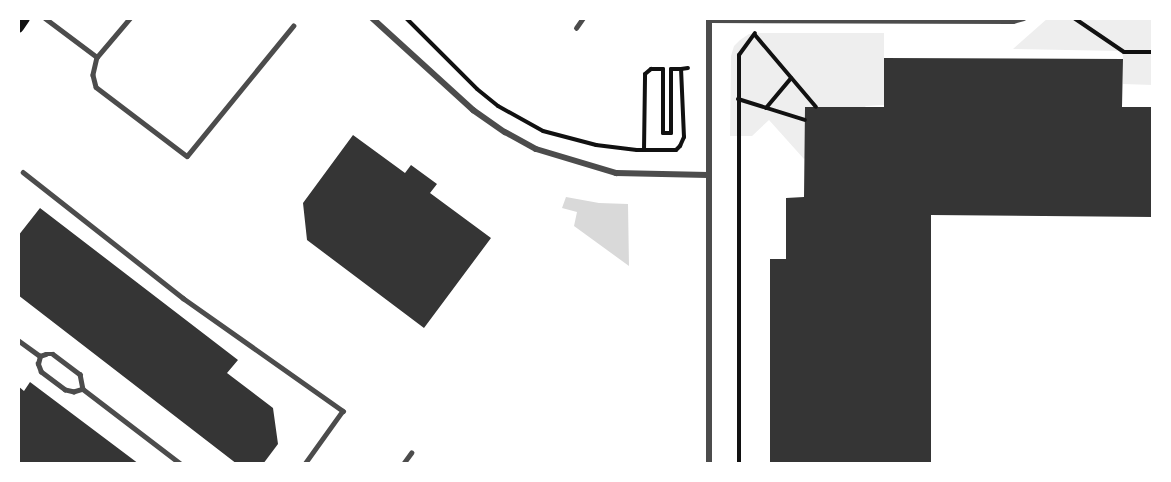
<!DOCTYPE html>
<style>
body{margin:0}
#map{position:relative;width:1171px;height:482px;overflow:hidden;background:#fff;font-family:"Fira Sans Condensed",sans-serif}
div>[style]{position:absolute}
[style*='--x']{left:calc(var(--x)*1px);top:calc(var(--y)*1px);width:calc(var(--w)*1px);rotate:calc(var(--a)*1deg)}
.green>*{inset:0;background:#eee}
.water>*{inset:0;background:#d9d9d9}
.building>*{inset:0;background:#353535}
.path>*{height:4px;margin:-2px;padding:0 2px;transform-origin:2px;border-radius:2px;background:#111}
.service>*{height:4.5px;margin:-2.25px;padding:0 2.25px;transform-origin:2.25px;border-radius:2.25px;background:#4c4c4c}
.minor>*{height:6px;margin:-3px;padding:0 3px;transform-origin:3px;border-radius:3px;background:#4c4c4c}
.secondary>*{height:12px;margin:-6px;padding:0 6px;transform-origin:6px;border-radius:6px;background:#111}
span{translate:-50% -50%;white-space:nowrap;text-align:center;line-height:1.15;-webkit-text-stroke:4.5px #fff;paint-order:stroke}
.frame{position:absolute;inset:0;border:20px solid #fff;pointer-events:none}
</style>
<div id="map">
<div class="green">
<div style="clip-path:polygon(1048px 18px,1153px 18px,1153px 85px,1123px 84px,1123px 55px,1118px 51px,1013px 49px)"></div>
<div style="clip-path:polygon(761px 33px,884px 33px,884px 105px,866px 106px,804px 159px,769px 120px,752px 136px,730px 136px,731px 56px,734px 46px,740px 40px,749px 34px)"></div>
</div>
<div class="water">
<div style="clip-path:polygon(566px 197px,599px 203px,628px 204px,629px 266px,574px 226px,577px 212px,562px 208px)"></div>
</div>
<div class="building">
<div style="clip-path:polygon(884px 58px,1123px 59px,1122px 107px,1153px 107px,1153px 217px,931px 215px,931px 464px,770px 464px,770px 259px,786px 259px,786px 198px,804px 197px,805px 107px,884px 107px)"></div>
<div style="clip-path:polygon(353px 135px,405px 173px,411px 165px,437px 184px,430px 193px,491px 238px,424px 328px,307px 240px,303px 203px)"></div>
<div style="clip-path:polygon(40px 208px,238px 360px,227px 373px,273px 408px,278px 444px,263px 464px,237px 464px,18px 295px,18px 236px)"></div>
<div style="clip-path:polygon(30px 382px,139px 464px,18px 464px,18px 386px,24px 391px)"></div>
</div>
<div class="path">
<div style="--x:406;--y:18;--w:100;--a:45"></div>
<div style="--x:477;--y:89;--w:27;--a:39"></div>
<div style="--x:498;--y:106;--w:51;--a:29.1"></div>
<div style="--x:543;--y:131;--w:55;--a:14.8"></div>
<div style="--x:596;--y:145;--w:41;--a:7"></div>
<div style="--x:637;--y:150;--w:39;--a:0"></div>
<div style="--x:676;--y:150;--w:6;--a:-45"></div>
<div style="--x:680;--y:146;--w:10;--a:-66"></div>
<div style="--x:684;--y:137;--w:68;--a:-92.5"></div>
<div style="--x:681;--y:69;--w:7;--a:-8"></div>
<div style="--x:1074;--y:18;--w:60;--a:34.2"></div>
<div style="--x:1124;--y:52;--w:29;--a:0"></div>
<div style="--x:755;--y:35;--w:94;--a:49.7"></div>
<div style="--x:738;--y:99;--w:70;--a:17.4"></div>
<div style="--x:766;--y:108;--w:39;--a:-50"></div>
<div style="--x:644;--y:150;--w:76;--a:-89.2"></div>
<div style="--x:645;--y:74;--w:8;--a:-40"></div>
<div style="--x:651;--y:69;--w:12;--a:0"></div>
<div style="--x:663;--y:69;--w:64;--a:90"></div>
<div style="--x:663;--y:133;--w:8;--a:0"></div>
<div style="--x:671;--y:133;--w:64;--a:-90"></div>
<div style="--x:671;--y:69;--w:10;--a:0"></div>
<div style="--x:739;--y:464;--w:409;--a:-90"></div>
<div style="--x:739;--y:55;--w:27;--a:-54"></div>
</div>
<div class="service">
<div style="--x:45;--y:18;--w:65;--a:36.9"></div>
<div style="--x:97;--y:57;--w:18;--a:103"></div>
<div style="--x:93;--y:75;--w:12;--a:76"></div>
<div style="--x:96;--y:87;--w:114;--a:37.2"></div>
<div style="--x:187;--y:156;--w:168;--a:-50.8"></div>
<div style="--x:576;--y:28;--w:12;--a:-55"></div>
<div style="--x:97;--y:57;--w:51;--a:-49.8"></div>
<div style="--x:23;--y:172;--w:204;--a:38.2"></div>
<div style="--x:183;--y:298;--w:196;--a:35.2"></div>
<div style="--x:343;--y:411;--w:65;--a:125.6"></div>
<div style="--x:18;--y:340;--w:27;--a:36"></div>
<div style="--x:46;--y:354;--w:7;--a:0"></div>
<div style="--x:53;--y:354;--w:34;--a:37"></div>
<div style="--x:80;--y:374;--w:15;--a:79"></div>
<div style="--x:83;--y:389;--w:9;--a:162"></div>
<div style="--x:74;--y:392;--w:9;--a:-167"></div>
<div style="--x:65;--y:390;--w:30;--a:-143"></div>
<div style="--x:41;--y:372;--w:9;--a:-111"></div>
<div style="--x:38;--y:364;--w:8;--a:-76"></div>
<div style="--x:40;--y:356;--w:6;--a:-18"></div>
<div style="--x:83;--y:389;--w:123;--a:37.4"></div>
<div style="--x:403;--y:464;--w:14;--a:-54"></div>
</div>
<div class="minor">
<div style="--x:372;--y:18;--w:137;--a:42.3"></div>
<div style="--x:473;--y:110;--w:39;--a:35"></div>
<div style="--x:505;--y:132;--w:35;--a:29"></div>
<div style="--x:536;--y:149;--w:84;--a:16.7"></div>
<div style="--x:616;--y:173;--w:92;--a:1.2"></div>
<div style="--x:709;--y:20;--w:304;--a:0.2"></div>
<div style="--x:1013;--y:21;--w:11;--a:-15"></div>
<div style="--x:709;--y:464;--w:446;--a:-90"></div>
</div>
<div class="secondary">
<div style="--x:18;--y:27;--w:11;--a:-56"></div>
</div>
<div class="frame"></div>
</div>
